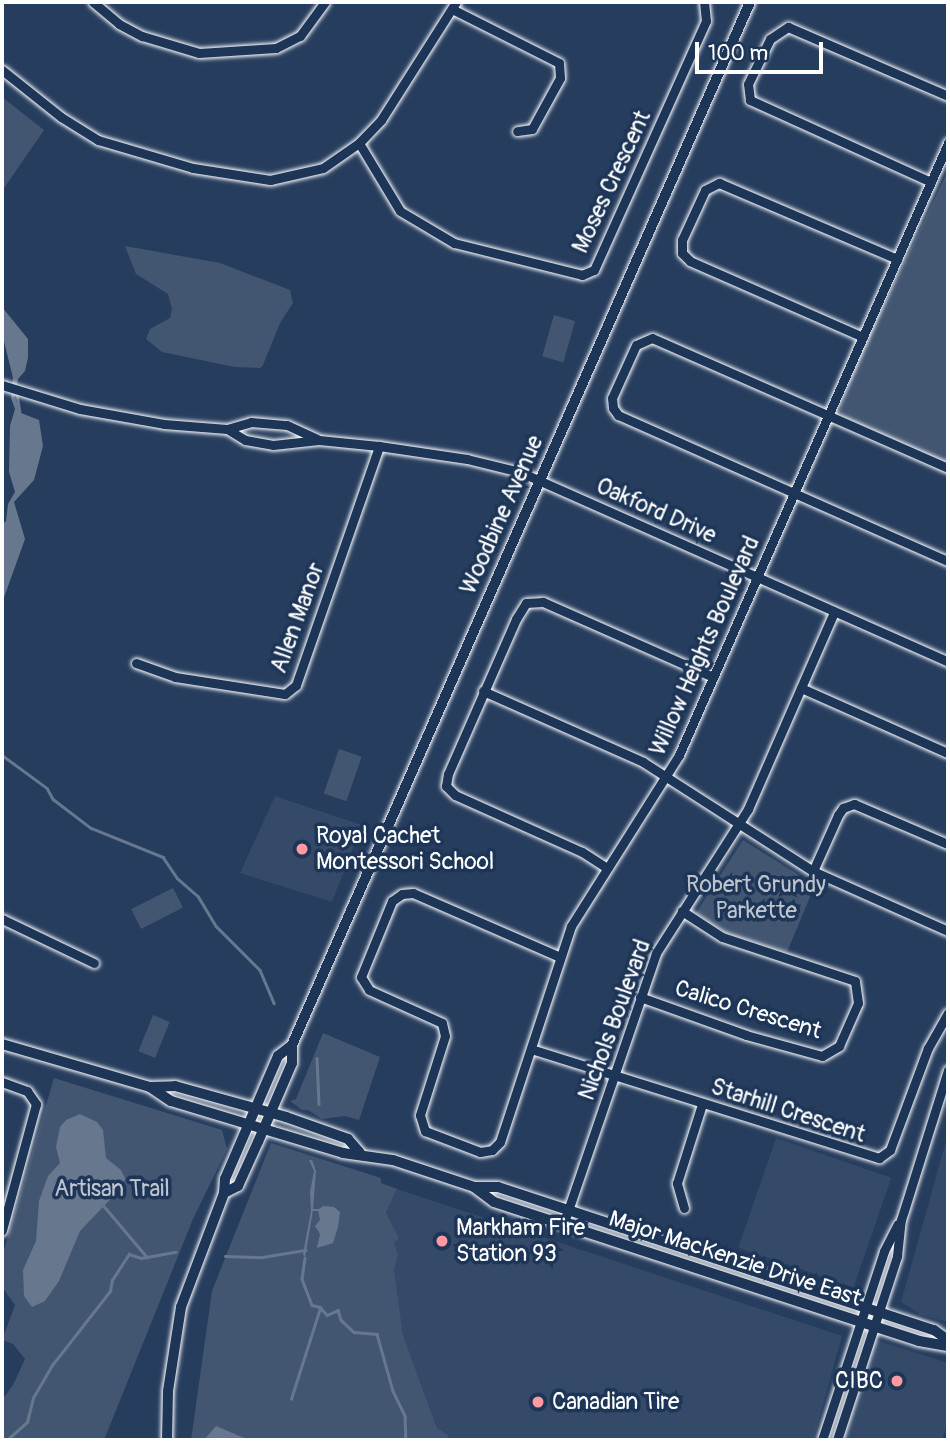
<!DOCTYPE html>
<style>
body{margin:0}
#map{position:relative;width:950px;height:1442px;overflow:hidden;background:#263d5e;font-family:Pangolin,sans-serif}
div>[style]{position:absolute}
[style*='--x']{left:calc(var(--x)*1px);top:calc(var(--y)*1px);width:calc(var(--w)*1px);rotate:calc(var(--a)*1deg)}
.built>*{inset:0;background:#344a68;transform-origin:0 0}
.green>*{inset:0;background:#425672;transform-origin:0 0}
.water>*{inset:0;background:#67788e}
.stream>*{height:2.5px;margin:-1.25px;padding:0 1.25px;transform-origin:1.25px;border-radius:1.25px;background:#67788e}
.roads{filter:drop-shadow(0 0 2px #fff) drop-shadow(0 0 2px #fff)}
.minor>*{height:9px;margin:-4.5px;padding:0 4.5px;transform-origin:4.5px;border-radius:4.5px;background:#1d3557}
.major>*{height:10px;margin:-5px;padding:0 5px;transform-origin:5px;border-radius:5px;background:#1d3557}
.dots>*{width:19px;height:19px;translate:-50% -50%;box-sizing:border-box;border:4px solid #1d3557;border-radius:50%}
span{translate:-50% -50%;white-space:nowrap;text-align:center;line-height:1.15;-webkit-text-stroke:7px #1d3557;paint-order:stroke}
.street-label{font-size:23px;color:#fff}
.poi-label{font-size:23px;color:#fff}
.left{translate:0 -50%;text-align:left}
.right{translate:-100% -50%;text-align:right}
.park-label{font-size:23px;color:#bdc4ce}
.frame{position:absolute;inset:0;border:4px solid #fff;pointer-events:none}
.scale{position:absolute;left:695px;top:42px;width:128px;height:32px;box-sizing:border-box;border:4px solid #fff;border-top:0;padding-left:9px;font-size:21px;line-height:24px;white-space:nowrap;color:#fff;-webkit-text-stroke:5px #1d3557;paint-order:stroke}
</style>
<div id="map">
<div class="built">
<div style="clip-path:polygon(275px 796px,362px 825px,332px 902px,240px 873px)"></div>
<div style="clip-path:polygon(948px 1134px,948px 1322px,921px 1315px,901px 1302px)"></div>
<div style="left:776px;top:1138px;width:122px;height:116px;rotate:19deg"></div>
<div style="clip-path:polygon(397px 1189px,842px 1336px,813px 1440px,448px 1440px,448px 1435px,437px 1428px,403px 1335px,386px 1213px)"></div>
<div style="clip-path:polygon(876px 1340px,948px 1363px,948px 1423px,942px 1440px,844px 1440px,872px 1345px)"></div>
</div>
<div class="green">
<div style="clip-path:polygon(2px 97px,44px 130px,2px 191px)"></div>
<div style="clip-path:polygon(946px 175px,948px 176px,948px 463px,844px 417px,839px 412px,870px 327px,874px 326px)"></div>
<div style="clip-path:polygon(125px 246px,220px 263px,290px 290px,293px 303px,280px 323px,263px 365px,260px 368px,235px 367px,162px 352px,146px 339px,150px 329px,170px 318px,172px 309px,168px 294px,136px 274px)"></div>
<div style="left:554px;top:315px;width:22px;height:43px;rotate:16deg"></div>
<div style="left:339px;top:749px;width:24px;height:47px;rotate:19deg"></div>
<div style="clip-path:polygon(743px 840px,815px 885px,787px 952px,727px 933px,696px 913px)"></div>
<div style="left:173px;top:888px;width:22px;height:47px;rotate:63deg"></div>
<div style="left:153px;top:1015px;width:18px;height:39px;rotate:22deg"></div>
<div style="clip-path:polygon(323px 1033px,380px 1057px,359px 1120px,345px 1116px,322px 1119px,308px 1110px,302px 1110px,290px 1101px,296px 1099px)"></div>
<div style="clip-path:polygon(54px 1078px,222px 1130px,227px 1149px,193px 1219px,104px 1440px,2px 1440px,2px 1400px,13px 1385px,25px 1359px,13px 1344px,2px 1340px,15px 1305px,2px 1287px,2px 1257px)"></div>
<div style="clip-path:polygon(271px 1143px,381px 1178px,381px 1183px,397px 1189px,386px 1213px,399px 1238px,394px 1243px,398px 1255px,394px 1269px,403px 1335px,437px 1428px,448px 1435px,448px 1440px,191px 1440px,212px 1291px)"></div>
</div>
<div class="water">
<div style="clip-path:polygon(2px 307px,28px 339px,28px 358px,25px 371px,18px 379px,15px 397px,21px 413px,39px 420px,43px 446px,34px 480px,14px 502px,25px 539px,2px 603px,2px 525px,6px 521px,8px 504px,15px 492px,9px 472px,10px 426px,15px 409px,11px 398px,13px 378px,2px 333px)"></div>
<div style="clip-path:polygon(80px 1114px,97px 1122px,103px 1130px,106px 1158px,121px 1170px,125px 1178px,123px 1186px,80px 1231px,59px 1281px,45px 1301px,32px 1307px,24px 1296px,23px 1270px,36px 1241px,39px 1201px,48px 1176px,60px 1163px,56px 1147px,60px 1127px,66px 1120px)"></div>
<div style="clip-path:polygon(309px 1160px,312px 1160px,316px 1171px,313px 1210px,305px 1258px,303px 1254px,311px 1211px,310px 1192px,314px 1171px)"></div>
<div style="clip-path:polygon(323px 1206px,334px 1207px,340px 1212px,338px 1227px,333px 1243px,317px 1248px,320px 1234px,315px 1226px,320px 1220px,318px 1210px)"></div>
<div style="clip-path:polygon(216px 1426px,249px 1440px,204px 1440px)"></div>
</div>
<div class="stream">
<div style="--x:17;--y:394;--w:18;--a:81"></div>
<div style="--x:2;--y:755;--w:56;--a:36.3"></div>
<div style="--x:47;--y:788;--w:13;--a:61"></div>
<div style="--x:53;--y:799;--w:48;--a:37.3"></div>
<div style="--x:91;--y:828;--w:78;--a:21.9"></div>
<div style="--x:163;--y:857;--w:25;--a:56"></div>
<div style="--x:177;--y:878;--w:28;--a:41"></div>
<div style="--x:198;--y:896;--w:35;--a:59"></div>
<div style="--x:216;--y:926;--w:62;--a:45"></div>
<div style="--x:260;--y:970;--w:36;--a:67"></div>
<div style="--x:317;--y:1058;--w:46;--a:87.5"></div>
<div style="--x:104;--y:1206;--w:67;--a:49.9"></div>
<div style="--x:313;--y:1210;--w:5;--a:0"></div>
<div style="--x:225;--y:1256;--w:37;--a:2"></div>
<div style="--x:262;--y:1257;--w:44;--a:-9.2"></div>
<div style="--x:305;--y:1258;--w:21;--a:98"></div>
<div style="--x:302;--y:1279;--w:28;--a:69"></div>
<div style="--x:312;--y:1305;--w:8;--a:14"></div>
<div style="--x:320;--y:1307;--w:11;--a:49"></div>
<div style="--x:327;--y:1315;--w:12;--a:-24"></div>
<div style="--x:338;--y:1310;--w:10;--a:73"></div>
<div style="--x:341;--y:1320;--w:18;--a:43"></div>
<div style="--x:354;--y:1332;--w:23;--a:5"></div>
<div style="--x:377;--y:1334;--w:59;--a:74.3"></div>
<div style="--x:393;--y:1391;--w:28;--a:64"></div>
<div style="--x:405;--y:1416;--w:24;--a:88"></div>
<div style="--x:291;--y:1399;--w:96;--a:-72.3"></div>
<div style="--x:7;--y:1440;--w:27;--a:-42"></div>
<div style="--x:27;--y:1422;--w:25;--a:-76"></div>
<div style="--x:33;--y:1398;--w:39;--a:-60"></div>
<div style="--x:53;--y:1364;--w:93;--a:-52"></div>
<div style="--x:110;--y:1291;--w:11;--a:-80"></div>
<div style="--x:112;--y:1280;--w:31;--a:-57"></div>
<div style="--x:129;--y:1254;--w:13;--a:18"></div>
<div style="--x:141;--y:1258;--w:35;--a:-10"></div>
</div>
<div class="roads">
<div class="minor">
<div style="--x:93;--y:2;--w:34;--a:40"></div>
<div style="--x:119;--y:24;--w:26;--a:28"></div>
<div style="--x:142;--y:36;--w:59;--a:16.6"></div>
<div style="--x:199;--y:53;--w:77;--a:-3.7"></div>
<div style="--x:276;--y:48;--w:27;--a:-27"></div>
<div style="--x:300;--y:36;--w:42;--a:-53.7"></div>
<div style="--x:452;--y:9;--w:120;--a:26.8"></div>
<div style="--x:559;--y:63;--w:15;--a:86"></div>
<div style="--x:560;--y:78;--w:58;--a:118.8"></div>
<div style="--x:532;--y:129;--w:15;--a:172"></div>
<div style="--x:2;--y:70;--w:75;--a:38.5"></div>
<div style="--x:61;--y:117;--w:44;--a:31.9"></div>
<div style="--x:98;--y:140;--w:99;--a:16.4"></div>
<div style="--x:193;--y:168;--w:78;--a:8.9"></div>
<div style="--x:270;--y:180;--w:54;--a:-12.8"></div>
<div style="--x:323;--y:168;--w:44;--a:-34.8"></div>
<div style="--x:359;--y:143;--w:32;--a:-46"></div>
<div style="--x:381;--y:120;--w:140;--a:-57.6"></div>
<div style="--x:359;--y:143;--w:79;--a:58.9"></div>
<div style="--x:400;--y:211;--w:63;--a:30.7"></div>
<div style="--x:454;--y:243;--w:132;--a:14"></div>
<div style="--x:582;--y:275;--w:13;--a:-23"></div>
<div style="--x:594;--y:270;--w:273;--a:-65.8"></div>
<div style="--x:706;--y:21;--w:19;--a:-96"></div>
<div style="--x:931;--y:182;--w:199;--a:-155.6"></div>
<div style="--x:750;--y:100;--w:16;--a:-97"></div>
<div style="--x:748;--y:84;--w:50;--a:-63.9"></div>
<div style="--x:770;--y:39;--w:22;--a:-34"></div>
<div style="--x:788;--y:27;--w:174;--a:23.3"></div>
<div style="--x:863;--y:337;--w:189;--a:-156.3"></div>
<div style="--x:690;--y:261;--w:11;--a:-135"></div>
<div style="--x:682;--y:253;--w:13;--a:-90"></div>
<div style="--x:682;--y:240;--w:55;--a:-65.3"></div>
<div style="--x:705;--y:190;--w:16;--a:-27"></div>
<div style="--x:719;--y:183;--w:194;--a:23.1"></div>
<div style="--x:2;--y:385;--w:82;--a:17.1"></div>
<div style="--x:80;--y:409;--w:85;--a:10.1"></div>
<div style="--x:164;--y:424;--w:63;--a:4.5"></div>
<div style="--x:227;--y:429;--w:25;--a:-16"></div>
<div style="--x:251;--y:422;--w:36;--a:5"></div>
<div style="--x:287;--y:425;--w:33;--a:25"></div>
<div style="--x:227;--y:429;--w:21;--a:31"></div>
<div style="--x:245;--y:440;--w:28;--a:10"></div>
<div style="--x:273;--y:445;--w:46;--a:-6.2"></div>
<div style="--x:319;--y:440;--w:60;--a:5.7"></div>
<div style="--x:379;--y:446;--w:89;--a:8.4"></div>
<div style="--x:467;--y:459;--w:55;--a:13.8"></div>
<div style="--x:520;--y:472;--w:468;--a:23.9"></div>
<div style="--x:948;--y:468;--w:323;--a:-156.3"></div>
<div style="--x:652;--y:338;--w:17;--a:156"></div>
<div style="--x:636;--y:345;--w:58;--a:114.4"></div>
<div style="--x:612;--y:398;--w:10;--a:84"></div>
<div style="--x:613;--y:408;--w:9;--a:54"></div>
<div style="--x:618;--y:415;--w:361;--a:23.9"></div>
<div style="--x:136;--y:663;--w:41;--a:19.7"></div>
<div style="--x:175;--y:677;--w:111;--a:8.8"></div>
<div style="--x:285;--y:694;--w:14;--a:-39"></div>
<div style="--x:296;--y:685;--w:253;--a:-70.8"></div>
<div style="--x:801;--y:688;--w:161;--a:23.9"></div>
<div style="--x:483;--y:691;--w:175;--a:23.9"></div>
<div style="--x:643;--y:762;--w:202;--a:32.7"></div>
<div style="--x:813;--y:871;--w:148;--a:24"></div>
<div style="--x:607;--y:868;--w:30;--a:-147"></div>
<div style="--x:582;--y:852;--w:139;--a:-155.8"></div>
<div style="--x:455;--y:795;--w:13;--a:-135"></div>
<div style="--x:446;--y:786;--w:12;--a:-81"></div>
<div style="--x:448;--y:774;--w:169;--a:-66.3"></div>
<div style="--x:516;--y:619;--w:19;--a:-58"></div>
<div style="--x:526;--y:603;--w:17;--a:-3"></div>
<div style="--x:543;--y:602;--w:186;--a:23.8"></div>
<div style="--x:813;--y:871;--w:61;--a:-65.9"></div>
<div style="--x:838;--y:815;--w:9;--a:-54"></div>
<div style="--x:843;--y:808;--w:12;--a:-20"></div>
<div style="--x:854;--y:804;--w:102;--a:23.1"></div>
<div style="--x:2;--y:919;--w:102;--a:25.6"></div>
<div style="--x:560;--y:957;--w:160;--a:-156.5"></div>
<div style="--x:413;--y:893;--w:11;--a:175"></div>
<div style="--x:402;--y:894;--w:12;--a:145"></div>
<div style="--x:392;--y:901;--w:82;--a:112.2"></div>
<div style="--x:361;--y:977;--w:15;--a:58"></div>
<div style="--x:369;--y:990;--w:80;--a:24.3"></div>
<div style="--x:442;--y:1023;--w:13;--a:77"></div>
<div style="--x:445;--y:1036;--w:83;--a:107.6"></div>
<div style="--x:420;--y:1115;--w:17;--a:73"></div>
<div style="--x:425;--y:1131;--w:59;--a:20.9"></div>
<div style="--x:480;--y:1152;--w:12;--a:-9"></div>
<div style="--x:492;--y:1150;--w:11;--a:-45"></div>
<div style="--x:500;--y:1142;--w:227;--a:-71.8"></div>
<div style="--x:571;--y:926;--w:202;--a:-57.7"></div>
<div style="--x:679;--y:755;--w:669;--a:-66.27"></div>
<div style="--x:640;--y:997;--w:113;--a:19.7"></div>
<div style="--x:746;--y:1035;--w:79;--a:15.4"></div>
<div style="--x:822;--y:1056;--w:20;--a:-30"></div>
<div style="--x:839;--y:1046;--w:47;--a:-66.2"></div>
<div style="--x:858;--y:1003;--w:22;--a:-98"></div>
<div style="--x:855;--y:981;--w:140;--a:-161.7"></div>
<div style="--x:722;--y:937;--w:48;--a:-147"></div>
<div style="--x:531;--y:1049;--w:365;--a:17.4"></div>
<div style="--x:879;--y:1158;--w:14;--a:-36"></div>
<div style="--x:890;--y:1150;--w:109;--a:-69.6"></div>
<div style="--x:928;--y:1048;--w:40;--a:-60.3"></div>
<div style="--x:2;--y:1082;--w:27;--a:20"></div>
<div style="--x:27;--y:1091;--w:16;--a:55"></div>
<div style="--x:36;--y:1104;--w:131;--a:105.1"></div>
<div style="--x:684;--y:1208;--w:26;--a:-106"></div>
<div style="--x:677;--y:1183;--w:83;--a:-72.4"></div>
<div style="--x:563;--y:1225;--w:287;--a:-71.1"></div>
<div style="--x:656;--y:953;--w:171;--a:-57.4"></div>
<div style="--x:748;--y:809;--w:215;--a:-66.4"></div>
<div style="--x:822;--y:1440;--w:199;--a:-71.8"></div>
<div style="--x:884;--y:1251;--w:30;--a:-63"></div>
<div style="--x:837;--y:1440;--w:194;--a:-71.9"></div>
<div style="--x:897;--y:1256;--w:36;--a:-84"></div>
<div style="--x:901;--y:1220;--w:157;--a:-72.6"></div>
</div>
<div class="major">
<div style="--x:2;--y:1044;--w:154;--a:16.2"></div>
<div style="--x:150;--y:1087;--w:25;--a:34"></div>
<div style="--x:171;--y:1101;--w:180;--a:16.8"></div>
<div style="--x:343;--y:1153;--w:50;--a:8"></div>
<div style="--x:393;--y:1160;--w:85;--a:18.4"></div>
<div style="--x:474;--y:1187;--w:24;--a:0"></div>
<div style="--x:498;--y:1187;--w:459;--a:18.2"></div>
<div style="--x:934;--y:1330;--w:17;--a:36"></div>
<div style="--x:150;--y:1087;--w:25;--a:-2"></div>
<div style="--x:175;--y:1086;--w:115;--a:15.6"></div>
<div style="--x:286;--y:1117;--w:66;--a:19.5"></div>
<div style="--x:348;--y:1139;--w:18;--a:49"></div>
<div style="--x:474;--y:1187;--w:25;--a:37"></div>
<div style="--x:494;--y:1202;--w:447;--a:18.1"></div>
<div style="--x:919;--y:1341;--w:29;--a:10"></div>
<div style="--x:224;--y:1193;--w:16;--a:-27"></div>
<div style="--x:238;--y:1186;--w:48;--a:-65.6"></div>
<div style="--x:258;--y:1142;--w:86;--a:-66.7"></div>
<div style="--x:292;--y:1063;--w:18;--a:-90"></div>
<div style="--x:292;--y:1045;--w:1139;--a:-66.29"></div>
<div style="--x:167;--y:1440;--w:49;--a:-88.8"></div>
<div style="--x:168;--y:1391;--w:85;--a:-81.2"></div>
<div style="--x:181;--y:1307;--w:122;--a:-69.3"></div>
<div style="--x:224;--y:1193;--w:14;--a:-86"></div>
<div style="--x:225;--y:1179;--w:134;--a:-66.7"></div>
<div style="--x:278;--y:1056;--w:18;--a:-38"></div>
</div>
</div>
<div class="dots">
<div style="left:302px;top:849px;background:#ff9aa2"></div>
<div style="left:442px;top:1241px;background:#ff9aa2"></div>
<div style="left:897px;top:1381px;background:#ff9aa2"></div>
<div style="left:538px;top:1402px;background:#ff9aa2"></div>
</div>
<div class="street-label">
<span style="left:612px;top:182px;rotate:-65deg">Moses Crescent</span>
<span style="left:656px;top:511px;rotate:24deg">Oakford Drive</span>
<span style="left:502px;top:515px;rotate:-66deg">Woodbine Avenue</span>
<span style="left:298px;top:618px;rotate:-70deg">Allen Manor</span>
<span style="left:705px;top:646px;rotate:-66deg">Willow Heights Boulevard</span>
<span style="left:748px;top:1010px;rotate:17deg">Calico Crescent</span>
<span style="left:615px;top:1020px;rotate:-70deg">Nichols Boulevard</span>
<span style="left:788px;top:1111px;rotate:18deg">Starhill Crescent</span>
<span style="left:735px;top:1259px;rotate:18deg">Major MacKenzie Drive East</span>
</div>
<div class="poi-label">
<span class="left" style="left:316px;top:849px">Royal Cachet<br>Montessori School</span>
<span class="left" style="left:456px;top:1241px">Markham Fire<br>Station 93</span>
<span class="right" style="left:883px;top:1381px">CIBC</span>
<span class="left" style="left:552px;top:1402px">Canadian Tire</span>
</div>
<div class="park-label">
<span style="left:756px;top:898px">Robert Grundy<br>Parkette</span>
<span style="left:112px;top:1189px">Artisan Trail</span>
</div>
<div class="frame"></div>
<div class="scale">100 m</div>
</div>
